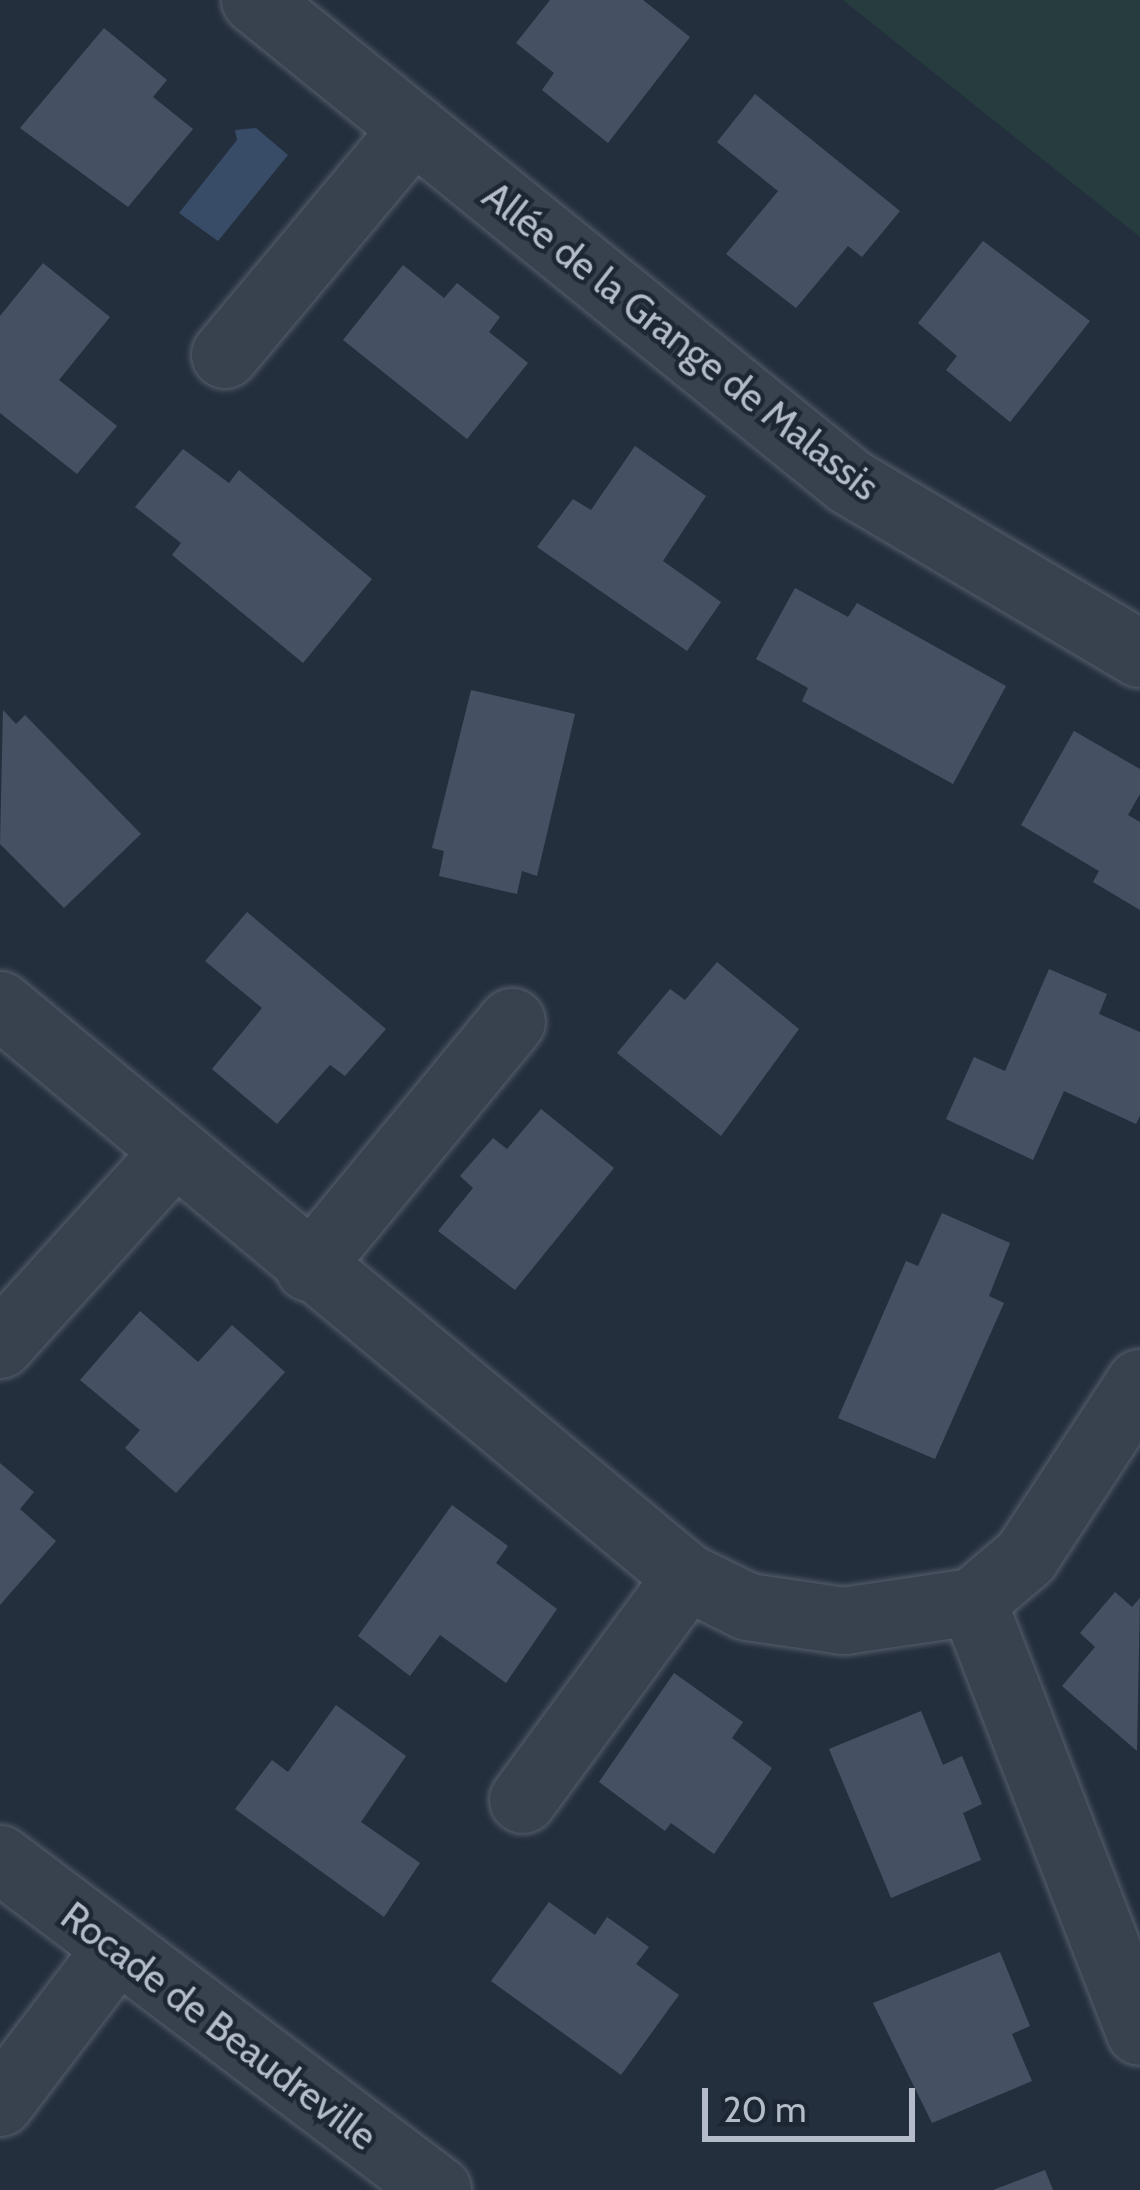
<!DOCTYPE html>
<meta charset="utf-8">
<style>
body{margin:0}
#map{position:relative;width:1140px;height:2190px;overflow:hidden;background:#242f3e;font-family:Cabin,sans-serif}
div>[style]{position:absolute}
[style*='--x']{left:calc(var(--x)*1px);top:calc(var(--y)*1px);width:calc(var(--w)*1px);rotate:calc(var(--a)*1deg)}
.green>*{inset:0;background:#263c3f}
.water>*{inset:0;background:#394c67}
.building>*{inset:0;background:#455162}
.roads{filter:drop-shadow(0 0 3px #565f6c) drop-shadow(0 0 3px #565f6c)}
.minor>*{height:66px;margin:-33px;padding:0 33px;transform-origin:33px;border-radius:33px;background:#38414e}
.tertiary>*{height:66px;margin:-33px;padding:0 33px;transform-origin:33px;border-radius:33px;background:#38414e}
span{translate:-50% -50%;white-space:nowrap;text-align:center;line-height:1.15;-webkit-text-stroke:9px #1d2633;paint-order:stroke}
.street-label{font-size:39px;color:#b4bcc9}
.scale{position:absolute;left:702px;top:2088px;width:213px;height:54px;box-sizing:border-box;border:6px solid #b4bcc9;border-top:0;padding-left:15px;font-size:36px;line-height:42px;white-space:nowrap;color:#b4bcc9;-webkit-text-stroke:9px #1d2633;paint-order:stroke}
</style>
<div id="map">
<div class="green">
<div style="clip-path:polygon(843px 0,1140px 0,1140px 237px)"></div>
</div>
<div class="water">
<div style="clip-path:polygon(256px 128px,288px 155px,218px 241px,179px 213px,237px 140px,235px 130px)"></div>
</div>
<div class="building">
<div style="clip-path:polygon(550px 0,643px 0,690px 37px,608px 143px,542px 90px,554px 73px,516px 43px)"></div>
<div style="clip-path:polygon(104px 28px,167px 80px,153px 97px,193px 129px,128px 207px,20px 128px)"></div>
<div style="clip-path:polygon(755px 94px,900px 211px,862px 257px,848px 246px,796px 308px,726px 254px,778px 191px,717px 142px)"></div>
<div style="clip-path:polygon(983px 241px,1090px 321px,1010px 422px,946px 370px,957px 356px,918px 323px)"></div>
<div style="clip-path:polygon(43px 263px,110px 317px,59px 380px,117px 426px,77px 474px,0 413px,0 316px)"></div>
<div style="clip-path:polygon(403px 265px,444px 298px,457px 283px,500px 317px,489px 332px,528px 363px,467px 439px,343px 340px)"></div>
<div style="clip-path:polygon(635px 446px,706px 496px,663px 561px,721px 602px,687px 651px,537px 547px,573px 499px,591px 510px)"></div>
<div style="clip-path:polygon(183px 449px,229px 483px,239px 470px,372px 579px,303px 663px,172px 555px,181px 543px,135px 507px)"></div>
<div style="clip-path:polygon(795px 588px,848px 617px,857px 603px,1006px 686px,953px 784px,802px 701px,808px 688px,756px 659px)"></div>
<div style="clip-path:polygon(471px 690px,575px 714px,537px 876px,522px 871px,517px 894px,439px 876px,444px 851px,432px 848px)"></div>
<div style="clip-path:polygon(3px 710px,16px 724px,25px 715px,141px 834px,64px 908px,0 844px)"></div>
<div style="clip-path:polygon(1074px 731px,1140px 769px,1140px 794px,1128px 815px,1140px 822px,1140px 910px,1093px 882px,1099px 871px,1021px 825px)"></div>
<div style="clip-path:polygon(247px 912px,386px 1029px,345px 1076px,330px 1065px,277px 1124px,212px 1069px,262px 1008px,205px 961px)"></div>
<div style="clip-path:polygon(717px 962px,799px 1029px,721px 1136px,617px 1053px,670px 989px,685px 1000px)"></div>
<div style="clip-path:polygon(1049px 969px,1107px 994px,1099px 1014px,1140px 1032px,1140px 1116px,1136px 1124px,1064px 1091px,1033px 1160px,946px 1119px,974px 1057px,1005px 1071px)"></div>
<div style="clip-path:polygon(541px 1109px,614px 1168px,515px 1290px,438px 1231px,473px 1188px,460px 1176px,493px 1138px,507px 1149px)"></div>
<div style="clip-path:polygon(942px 1213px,1010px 1243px,989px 1296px,1004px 1303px,935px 1459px,838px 1418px,906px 1261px,918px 1266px)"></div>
<div style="clip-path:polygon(140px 1311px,198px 1362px,232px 1325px,285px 1372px,176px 1493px,125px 1448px,140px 1430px,80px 1380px)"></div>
<div style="clip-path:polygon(0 1463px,34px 1492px,20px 1509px,56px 1541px,0 1605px)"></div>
<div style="clip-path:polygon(452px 1505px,508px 1546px,496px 1563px,557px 1609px,506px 1683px,440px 1635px,410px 1676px,358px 1636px)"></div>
<div style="clip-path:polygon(1115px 1592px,1132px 1607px,1140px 1598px,1137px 1751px,1062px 1686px,1095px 1647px,1080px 1633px)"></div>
<div style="clip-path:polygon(674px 1673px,743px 1722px,732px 1738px,772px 1768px,714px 1854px,671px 1823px,665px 1831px,599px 1782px)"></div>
<div style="clip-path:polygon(336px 1705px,406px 1756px,361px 1822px,420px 1863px,384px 1917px,235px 1809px,272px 1760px,288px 1772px)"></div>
<div style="clip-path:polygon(921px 1711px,943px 1765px,962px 1756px,982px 1804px,963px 1813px,981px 1860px,891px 1898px,829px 1749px)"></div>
<div style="clip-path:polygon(549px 1902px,595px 1935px,607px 1917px,649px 1947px,636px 1964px,679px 1995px,621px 2075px,491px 1981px)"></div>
<div style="clip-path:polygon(1000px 1952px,1030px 2026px,1012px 2034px,1032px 2081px,932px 2123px,873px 2003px)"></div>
<div style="clip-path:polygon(1045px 2170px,1053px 2190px,993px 2190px)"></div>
</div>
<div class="roads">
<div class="minor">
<div style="--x:255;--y:0;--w:766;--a:39.01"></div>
<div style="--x:850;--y:482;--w:337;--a:30.7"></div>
<div style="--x:225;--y:355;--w:295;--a:-50.1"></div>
<div style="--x:0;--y:1005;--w:894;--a:39.78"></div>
<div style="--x:687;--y:1577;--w:68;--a:26.2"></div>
<div style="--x:748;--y:1607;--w:97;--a:8.3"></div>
<div style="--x:844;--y:1621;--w:130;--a:-8.4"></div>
<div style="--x:973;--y:1602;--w:70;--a:-40.3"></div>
<div style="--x:1026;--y:1557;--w:208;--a:-56.8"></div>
<div style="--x:309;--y:1268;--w:319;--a:-50.5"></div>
<div style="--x:0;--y:1345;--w:261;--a:-47.8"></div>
<div style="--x:973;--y:1602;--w:461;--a:68.8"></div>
<div style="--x:523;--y:1800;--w:277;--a:-53.7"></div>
<div style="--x:0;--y:2103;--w:193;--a:-52.8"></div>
</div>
<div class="tertiary">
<div style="--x:0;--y:1859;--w:549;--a:37.08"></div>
</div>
</div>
<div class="street-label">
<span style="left:681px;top:341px;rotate:38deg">Allée de la Grange de Malassis</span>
<span style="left:219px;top:2026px;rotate:37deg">Rocade de Beaudreville</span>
</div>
<div class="scale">20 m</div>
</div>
